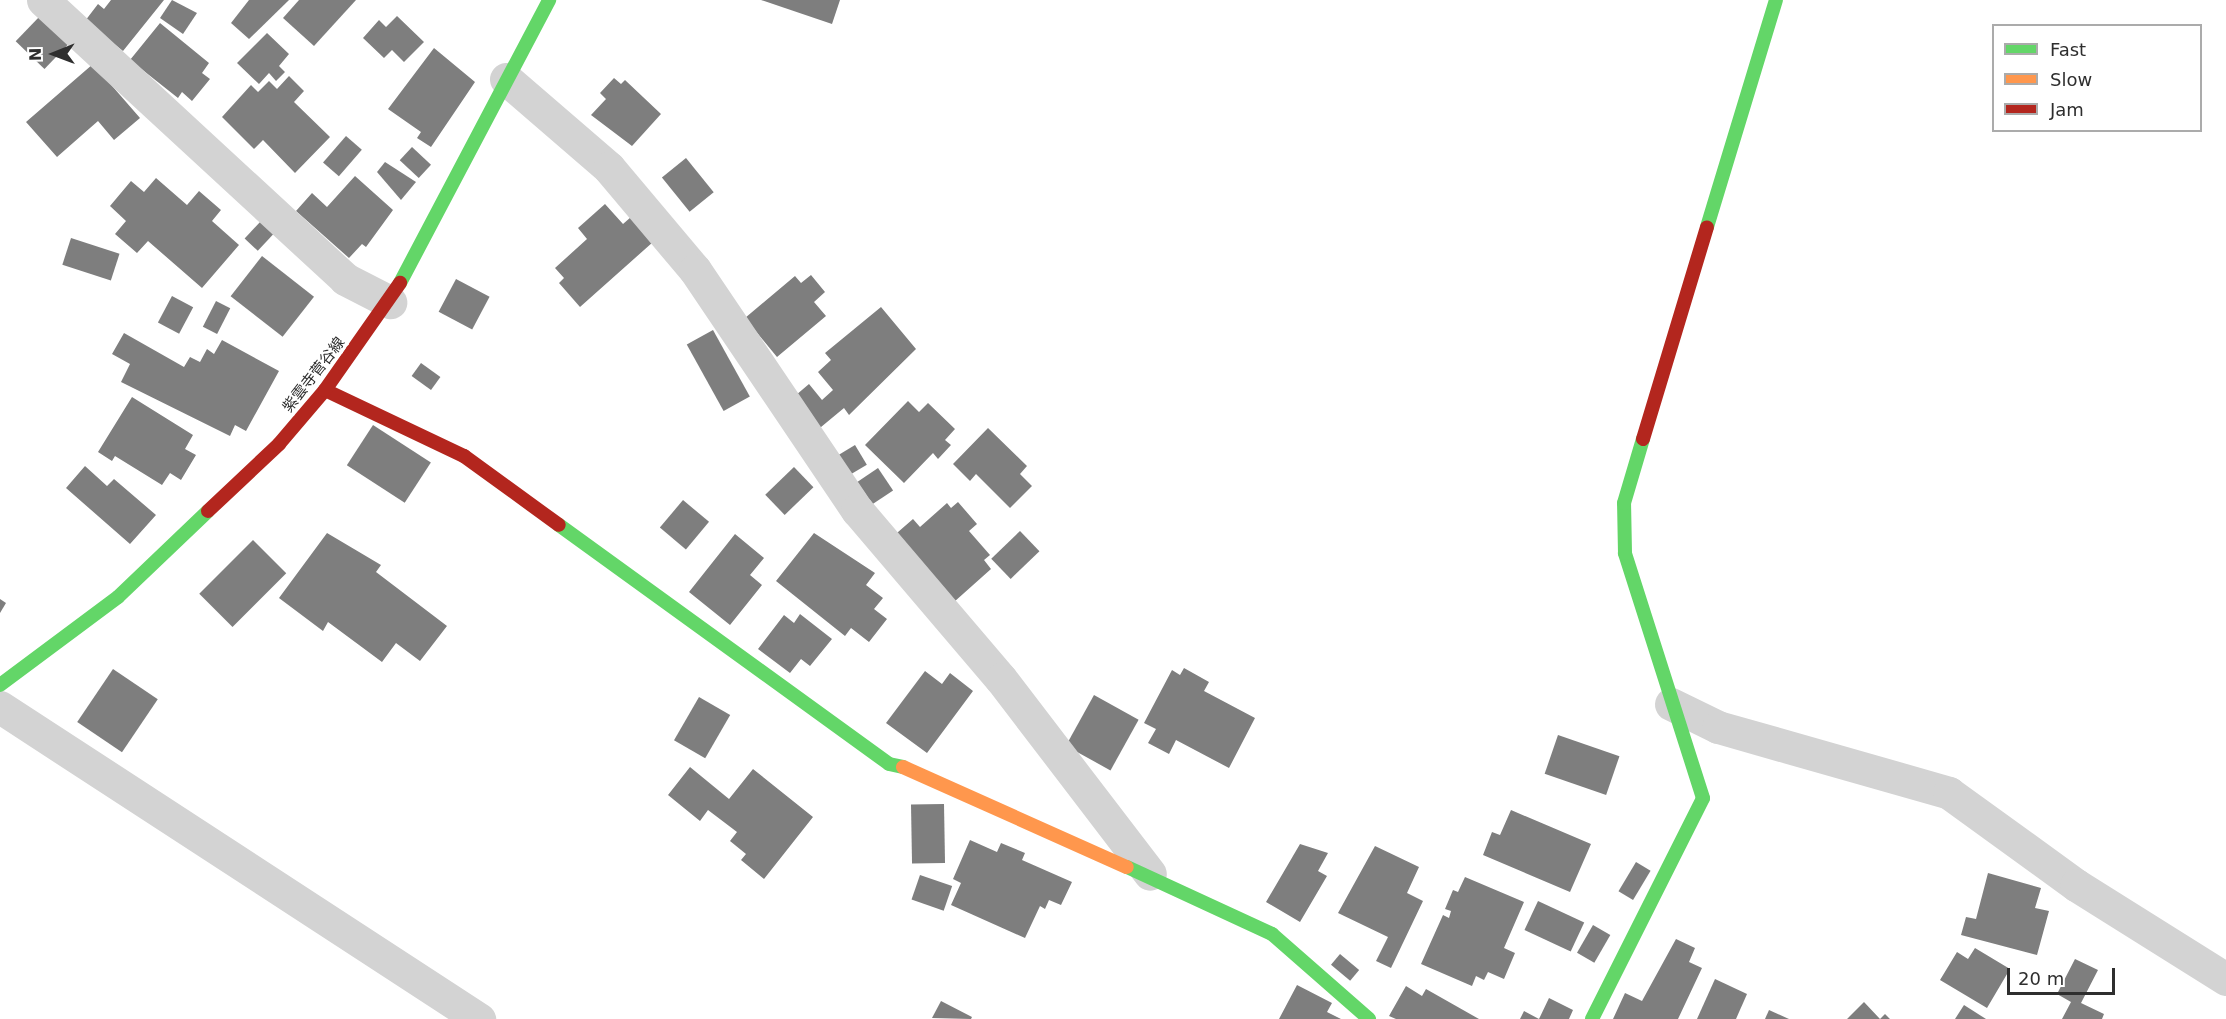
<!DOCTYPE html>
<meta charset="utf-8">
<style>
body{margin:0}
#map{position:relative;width:2226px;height:1019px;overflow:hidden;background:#fff;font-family:"DejaVu Sans","Noto Sans JP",sans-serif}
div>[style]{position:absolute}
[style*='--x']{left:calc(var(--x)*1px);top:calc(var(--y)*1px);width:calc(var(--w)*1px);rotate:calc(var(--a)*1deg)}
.building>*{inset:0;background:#7e7e7e;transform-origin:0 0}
.street>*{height:33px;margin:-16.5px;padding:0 16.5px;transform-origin:16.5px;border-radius:16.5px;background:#d3d3d3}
.fast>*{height:14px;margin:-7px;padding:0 7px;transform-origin:7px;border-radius:7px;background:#63d668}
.slow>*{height:14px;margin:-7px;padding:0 7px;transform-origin:7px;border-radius:7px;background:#ff974d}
.jam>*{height:14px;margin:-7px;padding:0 7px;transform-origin:7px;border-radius:7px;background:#b3261e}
span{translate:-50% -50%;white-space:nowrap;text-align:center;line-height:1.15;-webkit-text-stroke:6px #fff;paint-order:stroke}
.street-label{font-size:15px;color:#2e2e2e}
.legend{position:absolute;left:1992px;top:24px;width:210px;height:108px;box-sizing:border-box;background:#fff;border:2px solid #ababab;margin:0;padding:8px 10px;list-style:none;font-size:18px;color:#2e2e2e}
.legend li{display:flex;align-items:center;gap:12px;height:30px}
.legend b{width:30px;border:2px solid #ababab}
.north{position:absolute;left:24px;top:24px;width:60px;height:60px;-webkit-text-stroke:4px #fff;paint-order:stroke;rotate:269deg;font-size:16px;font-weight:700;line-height:24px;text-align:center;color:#2e2e2e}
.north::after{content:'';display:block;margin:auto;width:21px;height:27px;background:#2e2e2e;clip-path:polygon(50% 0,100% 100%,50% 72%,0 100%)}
.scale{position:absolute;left:2007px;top:968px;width:108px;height:27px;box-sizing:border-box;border:3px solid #2e2e2e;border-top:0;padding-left:8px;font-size:18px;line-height:21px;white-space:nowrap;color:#2e2e2e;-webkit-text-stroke:4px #fff;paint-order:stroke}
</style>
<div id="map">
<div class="building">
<div style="clip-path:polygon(111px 0,164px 0,123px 51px,85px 21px,98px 4px,104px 9px)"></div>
<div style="clip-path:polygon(172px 0,197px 13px,183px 34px,160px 18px)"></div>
<div style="clip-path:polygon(289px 0,249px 39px,231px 23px,249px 0)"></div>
<div style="clip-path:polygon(299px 0,356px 0,314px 46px,283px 18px)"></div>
<div style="clip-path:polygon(761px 0,840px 0,832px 24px)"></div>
<div style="left:40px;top:16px;width:40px;height:35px;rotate:44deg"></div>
<div style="clip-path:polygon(397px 16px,424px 42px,404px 62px,392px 50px,384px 58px,363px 38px,379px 20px,386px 27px)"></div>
<div style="clip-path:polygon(160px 23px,209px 63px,202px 73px,210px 79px,192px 101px,182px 92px,178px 98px,130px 60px)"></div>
<div style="clip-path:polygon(267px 33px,289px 54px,279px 66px,285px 72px,276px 81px,269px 73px,259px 84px,237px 63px)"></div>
<div style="clip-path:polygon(434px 48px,475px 82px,431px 147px,417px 138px,421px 132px,388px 109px)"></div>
<div style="clip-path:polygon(93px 64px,140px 118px,114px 140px,98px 121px,57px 157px,26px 122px)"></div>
<div style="clip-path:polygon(289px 76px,304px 91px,294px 102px,330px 137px,295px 173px,263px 140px,254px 149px,222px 117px,251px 85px,258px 92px,269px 81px,277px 89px)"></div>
<div style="clip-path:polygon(614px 78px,621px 84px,625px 80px,661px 114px,632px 146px,591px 115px,606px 99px,600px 93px)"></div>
<div style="left:346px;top:136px;width:21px;height:35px;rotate:41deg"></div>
<div style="left:412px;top:147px;width:26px;height:18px;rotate:43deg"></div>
<div style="left:686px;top:158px;width:44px;height:31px;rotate:51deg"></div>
<div style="clip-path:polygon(385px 162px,416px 182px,401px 200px,377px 172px)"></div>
<div style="clip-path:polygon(355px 176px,393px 210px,366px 247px,362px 244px,349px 258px,296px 211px,312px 193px,327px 207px)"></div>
<div style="clip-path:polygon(156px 178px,187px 205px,199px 191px,221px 210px,212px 221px,239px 245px,202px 288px,148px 241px,137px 253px,115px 234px,126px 221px,110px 206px,131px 181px,144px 192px)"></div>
<div style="clip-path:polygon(605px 204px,623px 224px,631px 217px,653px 242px,580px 307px,559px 283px,564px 278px,555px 268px,587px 239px,578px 228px)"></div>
<div style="left:261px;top:221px;width:18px;height:24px;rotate:43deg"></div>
<div style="left:71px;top:238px;width:51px;height:28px;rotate:18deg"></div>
<div style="left:262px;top:256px;width:66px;height:51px;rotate:38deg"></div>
<div style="clip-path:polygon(811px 275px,825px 292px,814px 302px,826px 316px,777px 357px,745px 318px,795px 276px,801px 283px)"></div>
<div style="left:456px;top:279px;width:38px;height:37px;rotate:28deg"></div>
<div style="left:172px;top:296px;width:24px;height:30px;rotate:28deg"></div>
<div style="left:216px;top:301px;width:16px;height:29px;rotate:27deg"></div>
<div style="clip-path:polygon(881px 307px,916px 349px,849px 415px,844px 408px,815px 432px,789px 401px,809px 384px,822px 400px,833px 390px,818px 372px,831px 360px,825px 353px)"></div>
<div style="left:713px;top:330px;width:76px;height:30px;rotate:61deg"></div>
<div style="clip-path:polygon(124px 333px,184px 367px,190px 357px,200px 362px,207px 349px,214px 354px,222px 340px,279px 371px,246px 431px,235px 425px,230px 436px,121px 382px,130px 364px,112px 354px)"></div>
<div style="left:421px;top:363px;width:24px;height:16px;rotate:36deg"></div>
<div style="clip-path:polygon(132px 397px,193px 435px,185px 449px,196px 455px,181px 480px,170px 473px,162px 485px,115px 456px,112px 461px,98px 452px)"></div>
<div style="clip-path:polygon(908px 401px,919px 412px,928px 403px,955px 429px,945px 440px,951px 445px,938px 459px,933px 453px,904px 483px,865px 445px)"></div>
<div style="left:373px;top:425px;width:69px;height:48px;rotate:33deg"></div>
<div style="clip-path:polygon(988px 428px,1027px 466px,1020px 474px,1032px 486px,1010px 508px,976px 474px,970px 481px,953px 464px)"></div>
<div style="left:855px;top:445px;width:23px;height:26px;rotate:59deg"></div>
<div style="clip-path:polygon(85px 466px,107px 486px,114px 479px,156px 515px,130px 544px,66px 488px)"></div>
<div style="left:794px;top:467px;width:28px;height:40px;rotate:46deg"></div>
<div style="left:878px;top:468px;width:27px;height:25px;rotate:56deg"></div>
<div style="left:683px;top:500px;width:34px;height:36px;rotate:40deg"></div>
<div style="clip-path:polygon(958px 502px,977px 524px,969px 531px,990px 555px,984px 560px,991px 569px,954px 602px,890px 539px,913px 519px,920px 527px,947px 503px,951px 508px)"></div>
<div style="left:1020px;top:531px;width:28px;height:40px;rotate:46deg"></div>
<div style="clip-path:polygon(327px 533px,381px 565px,376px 572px,447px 626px,420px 661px,396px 643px,382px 662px,328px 622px,323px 631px,279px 598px)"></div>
<div style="clip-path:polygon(814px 533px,875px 573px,866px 585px,883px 598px,874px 609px,887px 619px,869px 642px,851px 628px,845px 636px,776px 581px)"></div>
<div style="clip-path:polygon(735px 534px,764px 558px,750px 575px,762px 585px,730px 625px,689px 592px)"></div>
<div style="left:253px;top:540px;width:47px;height:76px;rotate:45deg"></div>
<div style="clip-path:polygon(0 599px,6px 603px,0 613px)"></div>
<div style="clip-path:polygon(800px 614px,832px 639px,810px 666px,801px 659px,790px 673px,758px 649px,784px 615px,794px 623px)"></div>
<div style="clip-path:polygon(1184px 668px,1209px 682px,1204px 691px,1255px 718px,1229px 768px,1176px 740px,1169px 754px,1148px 743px,1156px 729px,1144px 723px,1172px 670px,1180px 675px)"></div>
<div style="left:113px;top:669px;width:54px;height:64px;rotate:34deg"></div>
<div style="clip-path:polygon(925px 671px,942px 684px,950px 673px,973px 691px,927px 753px,886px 723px)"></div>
<div style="left:1094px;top:695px;width:51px;height:58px;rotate:29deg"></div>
<div style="left:699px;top:697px;width:36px;height:50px;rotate:30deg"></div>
<div style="left:1558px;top:735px;width:65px;height:41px;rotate:19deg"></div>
<div style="clip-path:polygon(690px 767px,729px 799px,753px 769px,813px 817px,764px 879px,741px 860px,746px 854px,730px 841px,737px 832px,708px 810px,700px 821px,668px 795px)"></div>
<div style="left:944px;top:804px;width:59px;height:33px;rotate:89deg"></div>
<div style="clip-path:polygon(1511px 810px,1591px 844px,1570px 892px,1483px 855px,1492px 832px,1500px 835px)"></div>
<div style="clip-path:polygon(970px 840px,997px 852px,1001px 843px,1025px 853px,1022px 860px,1072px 882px,1061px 905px,1049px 900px,1045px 909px,1040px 906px,1025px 938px,951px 905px,961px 883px,953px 879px)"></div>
<div style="clip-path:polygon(1300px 844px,1328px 853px,1318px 871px,1327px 876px,1300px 922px,1266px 902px)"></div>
<div style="clip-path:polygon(1375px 846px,1419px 867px,1407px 893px,1423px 901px,1391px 968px,1376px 961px,1388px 937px,1338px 913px)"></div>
<div style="left:1636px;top:862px;width:17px;height:34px;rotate:31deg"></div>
<div style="clip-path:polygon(1988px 873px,2041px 888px,2035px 908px,2049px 911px,2037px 955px,1961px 935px,1966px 917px,1976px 919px)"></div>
<div style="left:920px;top:875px;width:34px;height:26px;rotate:19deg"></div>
<div style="clip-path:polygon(1465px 877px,1524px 902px,1504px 948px,1515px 953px,1504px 979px,1488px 972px,1484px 980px,1476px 976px,1472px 986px,1421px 964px,1443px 915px,1449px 918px,1451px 911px,1445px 909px,1453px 890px,1458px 892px)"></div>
<div style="left:1538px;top:901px;width:51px;height:32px;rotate:25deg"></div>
<div style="left:1593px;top:925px;width:20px;height:32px;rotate:30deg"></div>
<div style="clip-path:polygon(1676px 939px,1695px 948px,1689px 962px,1702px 968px,1678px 1019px,1613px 1019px,1625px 993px,1642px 1001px)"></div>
<div style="clip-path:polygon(1975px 948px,2010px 969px,1987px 1008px,1940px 980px,1957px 952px,1968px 959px)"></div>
<div style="left:1340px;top:954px;width:25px;height:14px;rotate:40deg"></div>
<div style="clip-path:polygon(2075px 959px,2098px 970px,2081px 1003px,2104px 1014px,2102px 1019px,2062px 1019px,2071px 1002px,2057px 994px)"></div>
<div style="clip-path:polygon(1715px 979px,1747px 994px,1736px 1019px,1697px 1019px)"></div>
<div style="clip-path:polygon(1297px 985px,1332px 1003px,1327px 1012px,1341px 1019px,1279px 1019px)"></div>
<div style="clip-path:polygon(1406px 986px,1422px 996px,1426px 989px,1479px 1019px,1396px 1019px,1389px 1016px)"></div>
<div style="clip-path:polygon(1549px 998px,1573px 1010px,1569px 1019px,1520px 1019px,1524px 1011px,1539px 1019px)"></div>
<div style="clip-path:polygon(941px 1001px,972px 1017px,971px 1019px,932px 1018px)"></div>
<div style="clip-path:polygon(1864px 1002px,1880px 1019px,1885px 1014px,1890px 1019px,1847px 1019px)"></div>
<div style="clip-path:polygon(1964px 1005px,1986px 1019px,1955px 1019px)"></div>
<div style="clip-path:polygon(1769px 1010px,1789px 1019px,1765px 1019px)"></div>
</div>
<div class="street">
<div style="--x:43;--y:0;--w:411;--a:42.7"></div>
<div style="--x:345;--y:279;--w:51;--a:27.1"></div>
<div style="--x:506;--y:79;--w:136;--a:40.8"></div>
<div style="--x:609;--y:168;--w:133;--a:49.9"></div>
<div style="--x:695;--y:270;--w:290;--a:56"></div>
<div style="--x:857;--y:510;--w:222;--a:49.6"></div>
<div style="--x:1001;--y:679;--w:245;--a:52.6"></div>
<div style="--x:1671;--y:704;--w:52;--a:26.1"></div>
<div style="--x:1718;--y:727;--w:240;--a:15.9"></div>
<div style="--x:1949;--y:793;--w:157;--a:35.9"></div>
<div style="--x:2076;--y:885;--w:177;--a:32.1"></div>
<div style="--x:0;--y:707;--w:572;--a:33.08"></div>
</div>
<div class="fast">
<div style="--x:1707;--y:227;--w:237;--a:-73.1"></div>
<div style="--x:400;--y:283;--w:320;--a:-62.2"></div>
<div style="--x:559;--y:525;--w:407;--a:35.9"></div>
<div style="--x:889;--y:764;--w:14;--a:12"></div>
<div style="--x:0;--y:685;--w:147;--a:-36.7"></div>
<div style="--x:118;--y:597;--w:124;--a:-43.7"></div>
<div style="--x:1127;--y:867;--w:160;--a:24.8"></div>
<div style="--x:1272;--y:934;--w:129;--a:41.2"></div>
<div style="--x:1592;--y:1019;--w:247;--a:-63.3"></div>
<div style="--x:1703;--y:798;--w:257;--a:-107.7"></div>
<div style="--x:1625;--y:553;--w:50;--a:-91.1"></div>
<div style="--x:1624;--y:503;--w:67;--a:-73.5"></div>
</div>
<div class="slow">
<div style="--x:903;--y:767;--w:245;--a:24.1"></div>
</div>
<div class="jam">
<div style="--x:325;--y:390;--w:154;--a:25.4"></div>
<div style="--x:464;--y:456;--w:117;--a:36"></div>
<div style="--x:1643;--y:439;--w:221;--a:-73.2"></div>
<div style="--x:208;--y:511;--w:98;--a:-43.3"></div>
<div style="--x:279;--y:444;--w:71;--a:-49.6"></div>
<div style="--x:325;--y:390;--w:131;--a:-55"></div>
</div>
<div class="street-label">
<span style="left:314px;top:375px;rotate:-52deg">紫雲寺菅谷線</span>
</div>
<ul class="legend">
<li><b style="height:8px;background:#63d668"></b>Fast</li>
<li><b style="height:8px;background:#ff974d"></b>Slow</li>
<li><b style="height:8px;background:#b3261e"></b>Jam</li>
</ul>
<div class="north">N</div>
<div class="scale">20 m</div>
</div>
